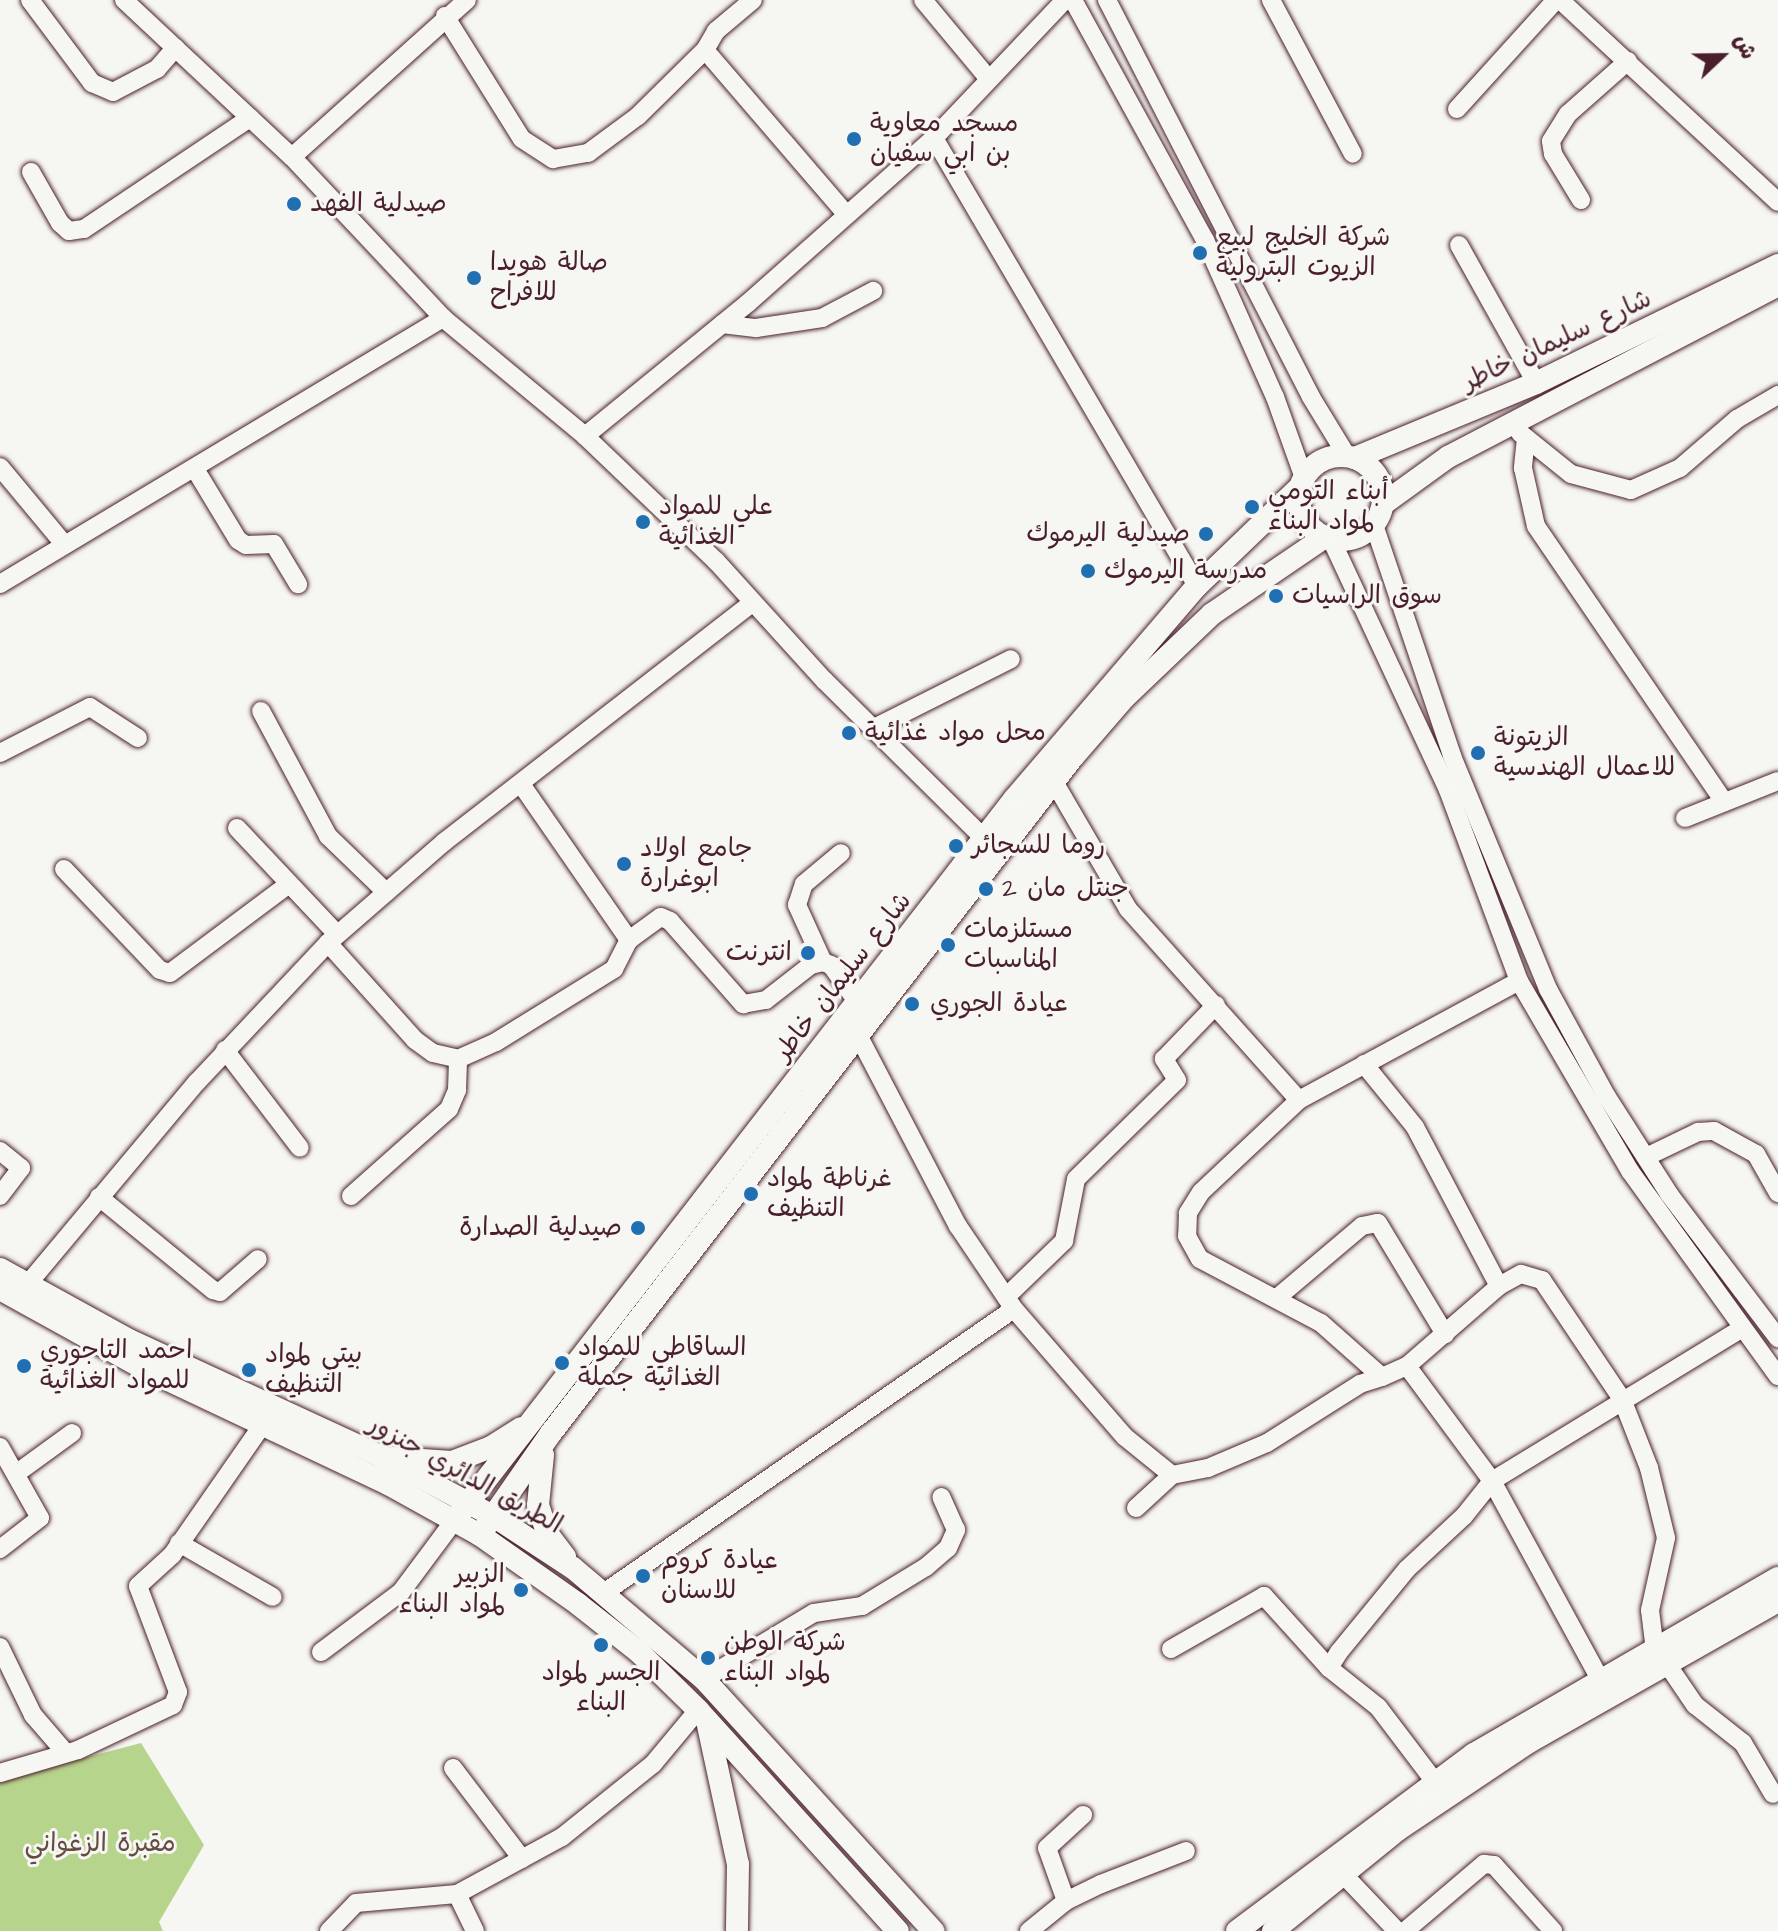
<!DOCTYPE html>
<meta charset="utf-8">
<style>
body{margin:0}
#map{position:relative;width:1778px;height:1931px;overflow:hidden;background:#f6f6f2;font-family:"Architects Daughter","Playpen Sans Arabic",sans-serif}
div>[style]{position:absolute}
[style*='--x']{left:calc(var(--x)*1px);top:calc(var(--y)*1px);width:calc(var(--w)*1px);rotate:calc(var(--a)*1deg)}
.green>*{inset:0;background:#b7d48c}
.roads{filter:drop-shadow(0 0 2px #4a1f2b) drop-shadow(0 0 2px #4a1f2b)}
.minor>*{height:18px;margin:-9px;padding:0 9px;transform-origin:9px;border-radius:9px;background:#f6f6f2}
.major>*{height:22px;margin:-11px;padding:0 11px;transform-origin:11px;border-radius:11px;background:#f6f6f2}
.major>.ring{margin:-11px;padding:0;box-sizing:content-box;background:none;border:22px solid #f6f6f2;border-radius:50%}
.dots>*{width:22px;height:22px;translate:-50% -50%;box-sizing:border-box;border:4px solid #f6f6f2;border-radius:50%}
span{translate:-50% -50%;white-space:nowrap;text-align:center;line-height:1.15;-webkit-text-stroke:6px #f6f6f2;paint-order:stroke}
.poi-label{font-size:26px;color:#4a1f2b}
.left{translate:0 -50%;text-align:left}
.right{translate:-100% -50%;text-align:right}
.street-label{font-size:26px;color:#4a1f2b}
.park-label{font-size:26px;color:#654c43}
.north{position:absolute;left:1682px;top:16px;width:80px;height:80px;-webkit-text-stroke:6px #f6f6f2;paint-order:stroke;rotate:68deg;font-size:22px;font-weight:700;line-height:32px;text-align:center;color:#4a1f2b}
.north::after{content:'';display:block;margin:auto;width:28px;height:36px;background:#4a1f2b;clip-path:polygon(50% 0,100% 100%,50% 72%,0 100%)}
</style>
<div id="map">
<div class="green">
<div style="clip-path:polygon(141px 1743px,204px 1845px,159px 1922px,163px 1931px,0 1931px,0 1780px)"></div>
</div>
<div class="roads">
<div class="minor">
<div style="--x:30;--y:0;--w:104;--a:53.2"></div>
<div style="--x:92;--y:83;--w:23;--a:23"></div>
<div style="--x:113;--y:92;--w:50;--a:-27.6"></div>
<div style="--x:157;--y:69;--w:28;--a:-49"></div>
<div style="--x:124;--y:0;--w:230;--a:43.1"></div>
<div style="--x:292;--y:157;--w:221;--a:46.8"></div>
<div style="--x:443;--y:318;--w:185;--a:39.7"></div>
<div style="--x:585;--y:436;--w:181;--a:43.7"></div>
<div style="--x:716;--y:561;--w:161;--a:47.8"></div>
<div style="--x:824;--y:680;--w:236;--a:44.7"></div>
<div style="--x:923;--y:0;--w:102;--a:50.2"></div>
<div style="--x:1073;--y:0;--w:274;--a:61.2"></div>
<div style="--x:1205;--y:240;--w:172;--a:66"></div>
<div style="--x:1275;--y:397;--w:86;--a:70.3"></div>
<div style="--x:1107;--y:0;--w:446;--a:62.8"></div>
<div style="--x:1311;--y:397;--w:69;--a:58.6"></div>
<div style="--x:1271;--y:0;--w:174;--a:62"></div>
<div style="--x:1560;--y:0;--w:297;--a:42.8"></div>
<div style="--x:445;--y:16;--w:145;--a:58"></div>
<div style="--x:522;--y:139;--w:37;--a:33"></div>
<div style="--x:553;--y:159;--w:36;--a:-10"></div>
<div style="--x:588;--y:153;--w:62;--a:-36.5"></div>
<div style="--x:638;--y:116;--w:94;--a:-44.6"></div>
<div style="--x:705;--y:50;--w:22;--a:-60"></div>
<div style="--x:716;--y:31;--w:48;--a:-40"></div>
<div style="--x:705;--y:50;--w:215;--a:49.3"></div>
<div style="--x:1457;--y:109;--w:147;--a:-47.8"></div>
<div style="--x:934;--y:138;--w:519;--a:59.58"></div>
<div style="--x:292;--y:157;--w:235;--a:-41.9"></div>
<div style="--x:31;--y:172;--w:59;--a:60.4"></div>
<div style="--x:60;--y:223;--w:12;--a:42"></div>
<div style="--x:69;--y:231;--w:15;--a:-8"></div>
<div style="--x:84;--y:229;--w:200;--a:-33.8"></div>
<div style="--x:1581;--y:200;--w:54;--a:-121.3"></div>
<div style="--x:1553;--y:154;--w:13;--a:-99"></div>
<div style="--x:1551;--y:141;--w:32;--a:-58"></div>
<div style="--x:1568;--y:114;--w:80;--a:-41.5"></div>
<div style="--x:1459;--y:245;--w:158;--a:60.8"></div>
<div style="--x:722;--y:324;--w:34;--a:7"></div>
<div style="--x:756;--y:328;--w:67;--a:-8.6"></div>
<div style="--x:822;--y:318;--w:58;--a:-27.9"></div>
<div style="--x:1520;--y:433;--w:65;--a:38.8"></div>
<div style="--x:1571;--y:474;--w:62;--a:14.9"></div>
<div style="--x:1631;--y:490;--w:54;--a:-24.2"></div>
<div style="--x:1680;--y:468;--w:75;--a:-40.7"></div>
<div style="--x:1737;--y:419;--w:48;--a:-30.3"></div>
<div style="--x:585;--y:436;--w:210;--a:-39.2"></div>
<div style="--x:748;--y:303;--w:249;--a:-41.6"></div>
<div style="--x:934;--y:138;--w:190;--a:-46.5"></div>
<div style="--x:1526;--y:438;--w:30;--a:96"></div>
<div style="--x:1523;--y:468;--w:59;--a:77.4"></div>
<div style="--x:1536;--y:526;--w:334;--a:55.7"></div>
<div style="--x:0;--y:467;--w:100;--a:50.3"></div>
<div style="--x:195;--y:469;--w:83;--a:58.8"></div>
<div style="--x:238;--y:540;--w:9;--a:32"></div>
<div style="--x:246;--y:545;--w:28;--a:-2"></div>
<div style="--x:274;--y:544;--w:47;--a:59"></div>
<div style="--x:1374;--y:525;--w:244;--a:71.3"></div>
<div style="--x:1452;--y:756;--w:252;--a:67.6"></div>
<div style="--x:1548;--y:989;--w:123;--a:61.4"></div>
<div style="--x:1607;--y:1097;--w:115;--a:57.4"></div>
<div style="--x:1669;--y:1194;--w:181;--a:52.9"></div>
<div style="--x:1331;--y:539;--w:277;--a:65"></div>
<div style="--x:1448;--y:790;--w:204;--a:69.6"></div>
<div style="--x:1519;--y:981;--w:220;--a:59.7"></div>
<div style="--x:1630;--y:1171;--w:253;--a:54.2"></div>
<div style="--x:0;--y:584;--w:517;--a:-30.98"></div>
<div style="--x:261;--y:711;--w:142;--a:61.8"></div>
<div style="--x:328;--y:836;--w:81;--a:44"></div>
<div style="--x:874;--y:728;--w:153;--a:-26.7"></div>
<div style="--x:0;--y:753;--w:101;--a:-27.1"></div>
<div style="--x:90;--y:707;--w:57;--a:32.9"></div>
<div style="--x:1053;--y:780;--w:149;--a:59.8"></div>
<div style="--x:1128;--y:909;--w:256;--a:48.2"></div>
<div style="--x:521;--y:784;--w:190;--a:55.3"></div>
<div style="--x:1685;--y:818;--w:100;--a:-21.7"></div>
<div style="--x:237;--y:828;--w:146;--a:46.7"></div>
<div style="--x:64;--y:869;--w:139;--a:46.5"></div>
<div style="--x:160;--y:970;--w:10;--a:17"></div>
<div style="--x:170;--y:973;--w:149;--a:-36.8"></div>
<div style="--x:328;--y:943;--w:130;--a:48.1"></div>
<div style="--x:415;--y:1040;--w:22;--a:36"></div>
<div style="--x:433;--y:1053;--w:26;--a:13"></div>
<div style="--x:458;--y:1059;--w:42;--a:-24.1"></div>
<div style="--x:496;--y:1042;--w:139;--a:-31.7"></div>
<div style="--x:614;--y:969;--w:33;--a:-63"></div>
<div style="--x:629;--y:940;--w:39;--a:-36"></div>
<div style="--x:661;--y:917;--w:10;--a:24"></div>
<div style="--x:670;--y:921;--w:111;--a:48.7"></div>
<div style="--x:743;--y:1004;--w:23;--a:-10"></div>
<div style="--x:766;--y:1000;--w:57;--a:-37.9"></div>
<div style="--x:811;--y:965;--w:12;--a:-14"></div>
<div style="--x:823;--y:962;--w:9;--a:21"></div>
<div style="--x:831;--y:965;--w:47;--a:54.6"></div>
<div style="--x:823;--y:962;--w:63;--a:-114.5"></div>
<div style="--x:797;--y:905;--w:22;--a:-72"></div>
<div style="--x:804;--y:884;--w:48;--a:-40"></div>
<div style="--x:1519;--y:981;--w:250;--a:151.6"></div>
<div style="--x:1299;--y:1100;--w:134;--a:136.8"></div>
<div style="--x:1201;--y:1192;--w:25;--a:122"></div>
<div style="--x:1188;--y:1213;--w:23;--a:92"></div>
<div style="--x:1187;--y:1236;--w:26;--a:61"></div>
<div style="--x:1200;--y:1259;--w:137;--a:27.9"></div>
<div style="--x:1321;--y:1323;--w:81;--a:41.5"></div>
<div style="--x:1382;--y:1377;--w:27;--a:-24"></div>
<div style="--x:1407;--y:1366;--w:143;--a:53.5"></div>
<div style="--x:1492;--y:1481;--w:226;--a:61.4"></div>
<div style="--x:858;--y:1035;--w:216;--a:62.4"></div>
<div style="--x:958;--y:1226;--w:100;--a:56"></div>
<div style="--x:1014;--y:1309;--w:169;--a:49.1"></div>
<div style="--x:1125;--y:1437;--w:60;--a:39"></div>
<div style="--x:225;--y:1050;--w:123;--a:52.6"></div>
<div style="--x:1364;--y:1064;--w:81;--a:51"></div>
<div style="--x:1415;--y:1127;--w:180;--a:62.2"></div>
<div style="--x:0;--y:1151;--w:27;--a:39"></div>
<div style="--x:21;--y:1168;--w:35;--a:127"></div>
<div style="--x:1646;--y:1157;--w:58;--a:-25.7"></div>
<div style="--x:1698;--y:1132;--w:16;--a:-4"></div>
<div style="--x:1714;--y:1131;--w:48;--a:28.7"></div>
<div style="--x:1756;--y:1154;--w:45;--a:60.6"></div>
<div style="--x:351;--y:1196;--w:131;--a:-41.6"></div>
<div style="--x:449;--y:1109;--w:21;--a:-67"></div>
<div style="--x:457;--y:1090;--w:31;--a:-88"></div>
<div style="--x:99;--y:1197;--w:147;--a:39.2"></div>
<div style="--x:213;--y:1290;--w:7;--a:16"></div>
<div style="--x:220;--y:1292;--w:50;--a:-41"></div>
<div style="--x:27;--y:1285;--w:265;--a:-50.1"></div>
<div style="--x:197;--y:1082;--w:191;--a:-46.7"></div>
<div style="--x:328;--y:943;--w:154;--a:-41"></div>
<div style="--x:444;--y:842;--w:390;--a:-37.8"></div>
<div style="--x:1006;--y:1297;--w:81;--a:-44"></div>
<div style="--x:1064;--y:1241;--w:63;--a:-79"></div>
<div style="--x:1076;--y:1179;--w:141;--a:-44.4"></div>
<div style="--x:1177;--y:1080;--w:25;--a:-122"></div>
<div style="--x:1164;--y:1059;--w:75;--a:-46.1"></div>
<div style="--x:1278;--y:1297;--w:110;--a:-40.2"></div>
<div style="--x:1362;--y:1226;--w:16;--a:-11"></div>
<div style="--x:1378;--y:1223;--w:130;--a:58.9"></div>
<div style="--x:1407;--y:1366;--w:122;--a:-41"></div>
<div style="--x:1499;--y:1286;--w:25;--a:-29"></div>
<div style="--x:1521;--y:1274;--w:22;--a:16"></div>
<div style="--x:1542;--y:1280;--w:143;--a:56.1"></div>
<div style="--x:1622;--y:1399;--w:74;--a:68.6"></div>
<div style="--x:1649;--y:1468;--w:72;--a:76.3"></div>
<div style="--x:1666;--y:1538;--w:74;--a:102.5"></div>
<div style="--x:1650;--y:1610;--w:38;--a:83"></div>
<div style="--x:0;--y:1447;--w:81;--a:60.6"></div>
<div style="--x:40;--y:1518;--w:51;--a:142.2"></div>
<div style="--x:17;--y:1473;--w:68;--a:-36"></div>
<div style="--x:1136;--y:1508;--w:49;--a:-42.5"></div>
<div style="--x:1172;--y:1475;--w:37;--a:-11"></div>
<div style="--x:1208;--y:1468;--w:64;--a:-23"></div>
<div style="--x:1267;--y:1443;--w:110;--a:-32.4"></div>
<div style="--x:1360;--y:1384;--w:23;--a:-18"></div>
<div style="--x:179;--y:1543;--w:108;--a:29.9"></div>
<div style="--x:605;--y:1592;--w:497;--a:-34.7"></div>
<div style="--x:0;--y:1647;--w:76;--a:64.1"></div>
<div style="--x:33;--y:1715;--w:49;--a:49.1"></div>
<div style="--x:1171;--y:1649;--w:107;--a:-29.7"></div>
<div style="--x:1264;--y:1596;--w:97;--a:47.9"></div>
<div style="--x:321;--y:1652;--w:100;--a:-36.9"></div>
<div style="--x:401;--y:1592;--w:89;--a:-53.3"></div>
<div style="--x:1667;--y:1664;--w:50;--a:55.7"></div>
<div style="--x:1695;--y:1705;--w:61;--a:38.4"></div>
<div style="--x:1743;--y:1743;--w:59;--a:59.5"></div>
<div style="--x:704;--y:1679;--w:128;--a:-31"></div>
<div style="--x:814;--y:1613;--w:49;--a:-8.3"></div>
<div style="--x:862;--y:1606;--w:75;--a:-31.4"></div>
<div style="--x:926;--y:1567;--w:29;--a:-41"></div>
<div style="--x:948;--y:1548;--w:20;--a:-66"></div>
<div style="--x:956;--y:1530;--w:36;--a:-114"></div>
<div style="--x:453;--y:1768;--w:114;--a:52.8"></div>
<div style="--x:0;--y:1773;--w:81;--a:-16.4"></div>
<div style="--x:78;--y:1750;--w:105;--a:-25.3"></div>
<div style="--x:173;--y:1705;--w:14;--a:-69"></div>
<div style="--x:178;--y:1692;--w:113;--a:-110.7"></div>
<div style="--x:138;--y:1586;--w:46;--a:-42.4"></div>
<div style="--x:172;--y:1555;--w:156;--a:-55.2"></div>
<div style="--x:1435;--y:1782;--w:94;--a:-127.2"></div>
<div style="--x:1378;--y:1707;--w:63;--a:-141.5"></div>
<div style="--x:1329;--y:1668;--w:19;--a:-58"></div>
<div style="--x:1339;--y:1652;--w:107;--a:-50.7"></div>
<div style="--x:1407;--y:1569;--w:78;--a:-42.9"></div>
<div style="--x:1464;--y:1516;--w:45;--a:-51.3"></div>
<div style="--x:1492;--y:1481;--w:292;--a:-31.4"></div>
<div style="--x:1342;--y:1873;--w:80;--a:46.5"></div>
<div style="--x:457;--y:1894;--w:41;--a:64.1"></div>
<div style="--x:1066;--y:1901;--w:56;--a:-109.7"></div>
<div style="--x:1047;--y:1848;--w:49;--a:-42.5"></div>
<div style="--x:329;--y:1931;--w:39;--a:-46"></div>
<div style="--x:356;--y:1903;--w:101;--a:-5.1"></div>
<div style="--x:457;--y:1894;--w:119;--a:-28.5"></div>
<div style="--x:562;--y:1837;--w:117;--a:-38.7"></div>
<div style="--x:653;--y:1764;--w:70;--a:-50.2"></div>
<div style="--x:1029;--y:1931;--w:48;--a:-39"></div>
<div style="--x:1066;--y:1901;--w:39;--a:-26"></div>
<div style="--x:1101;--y:1884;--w:91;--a:-21.2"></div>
<div style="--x:1405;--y:1931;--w:104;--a:-40.3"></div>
<div style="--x:1484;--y:1864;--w:10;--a:6"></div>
<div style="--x:1494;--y:1865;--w:89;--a:48.2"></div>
</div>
<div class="major">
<div class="ring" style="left:1299px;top:456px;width:62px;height:62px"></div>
<div style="--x:1355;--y:458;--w:196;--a:-22.5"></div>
<div style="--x:1536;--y:383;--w:269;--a:-26"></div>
<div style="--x:1383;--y:504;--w:80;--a:-35.9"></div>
<div style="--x:1448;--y:457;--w:372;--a:-27.5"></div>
<div style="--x:0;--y:1269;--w:147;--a:28.8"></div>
<div style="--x:129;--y:1340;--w:279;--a:24.8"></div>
<div style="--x:382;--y:1457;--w:128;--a:28"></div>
<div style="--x:495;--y:1517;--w:93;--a:33.2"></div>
<div style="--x:573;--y:1568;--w:172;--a:40.3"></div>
<div style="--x:704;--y:1679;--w:341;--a:47.7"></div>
<div style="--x:0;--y:1289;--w:168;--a:28.9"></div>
<div style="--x:147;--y:1370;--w:267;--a:25.3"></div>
<div style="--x:388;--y:1484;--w:105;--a:29"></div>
<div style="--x:480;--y:1535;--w:120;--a:35.1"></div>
<div style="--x:578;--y:1604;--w:78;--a:38.2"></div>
<div style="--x:639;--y:1652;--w:83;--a:44.5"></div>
<div style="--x:698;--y:1710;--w:298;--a:47.9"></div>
<div style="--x:543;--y:1455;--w:50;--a:95.7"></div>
<div style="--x:538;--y:1505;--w:29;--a:72"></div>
<div style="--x:547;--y:1533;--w:30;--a:53"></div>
<div style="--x:392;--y:1458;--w:60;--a:3.8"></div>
<div style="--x:452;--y:1462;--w:42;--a:-21"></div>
<div style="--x:491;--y:1447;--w:36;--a:-32"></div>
<div style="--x:454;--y:1521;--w:915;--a:-52.19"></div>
<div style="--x:1015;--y:798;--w:279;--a:-49.4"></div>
<div style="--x:1197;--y:586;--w:143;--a:-43.9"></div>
<div style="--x:480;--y:1535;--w:124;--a:-55.2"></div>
<div style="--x:551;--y:1433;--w:854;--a:-52.33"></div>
<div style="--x:1073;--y:757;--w:78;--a:-49.2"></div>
<div style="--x:1124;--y:698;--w:122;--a:-43.7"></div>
<div style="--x:1212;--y:614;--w:137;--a:-34.3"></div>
<div style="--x:707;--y:1721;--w:146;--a:77.8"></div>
<div style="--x:738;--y:1864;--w:67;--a:90.9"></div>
<div style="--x:1237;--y:1931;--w:296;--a:-36.8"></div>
<div style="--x:1474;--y:1754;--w:351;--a:-30.1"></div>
<div style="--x:1273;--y:1931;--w:162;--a:-39"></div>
<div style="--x:1399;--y:1829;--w:156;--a:-33.8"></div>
<div style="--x:1529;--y:1742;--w:286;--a:-29.5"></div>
</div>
</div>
<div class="dots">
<div style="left:854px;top:139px;background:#1f6fb2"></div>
<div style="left:294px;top:204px;background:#1f6fb2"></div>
<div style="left:1200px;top:253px;background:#1f6fb2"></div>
<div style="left:474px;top:278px;background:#1f6fb2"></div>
<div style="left:1252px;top:507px;background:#1f6fb2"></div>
<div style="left:643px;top:522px;background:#1f6fb2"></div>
<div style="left:1206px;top:534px;background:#1f6fb2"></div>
<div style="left:1088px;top:571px;background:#1f6fb2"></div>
<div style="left:1276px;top:596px;background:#1f6fb2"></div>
<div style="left:849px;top:733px;background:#1f6fb2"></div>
<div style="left:1478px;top:753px;background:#1f6fb2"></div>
<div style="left:956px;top:846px;background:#1f6fb2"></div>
<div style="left:624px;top:864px;background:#1f6fb2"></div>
<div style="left:986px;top:889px;background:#1f6fb2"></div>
<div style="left:948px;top:945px;background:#1f6fb2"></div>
<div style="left:808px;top:953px;background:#1f6fb2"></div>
<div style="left:912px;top:1004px;background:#1f6fb2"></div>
<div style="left:751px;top:1194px;background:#1f6fb2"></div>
<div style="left:638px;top:1228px;background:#1f6fb2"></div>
<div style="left:562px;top:1363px;background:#1f6fb2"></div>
<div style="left:24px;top:1366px;background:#1f6fb2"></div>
<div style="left:249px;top:1370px;background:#1f6fb2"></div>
<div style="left:643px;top:1576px;background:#1f6fb2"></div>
<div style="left:521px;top:1590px;background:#1f6fb2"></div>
<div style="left:601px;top:1645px;background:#1f6fb2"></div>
<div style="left:708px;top:1658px;background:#1f6fb2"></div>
</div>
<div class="poi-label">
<span class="left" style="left:870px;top:139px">مسجد معاوية<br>بن ابي سفيان</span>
<span class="left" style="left:310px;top:204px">صيدلية الفهد</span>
<span class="left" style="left:1216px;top:253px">شركة الخليج لبيع<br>الزيوت البترولية</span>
<span class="left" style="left:490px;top:278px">صالة هويدا<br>للافراح</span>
<span class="left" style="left:1268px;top:507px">أبناء التومي<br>لمواد البناء</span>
<span class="left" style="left:659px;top:522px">علي للمواد<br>الغذائية</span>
<span class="right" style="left:1190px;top:534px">صيدلية اليرموك</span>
<span class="left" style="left:1104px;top:571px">مدرسة اليرموك</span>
<span class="left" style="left:1292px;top:596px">سوق الراسيات</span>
<span class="left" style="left:865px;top:733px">محل مواد غذائية</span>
<span class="left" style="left:1494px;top:753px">الزيتونة<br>للاعمال الهندسية</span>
<span class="left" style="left:972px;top:846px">روما للسجائر</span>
<span class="left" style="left:640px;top:864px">جامع اولاد<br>ابوغرارة</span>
<span class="left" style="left:1002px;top:889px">جنتل مان 2</span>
<span class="left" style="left:964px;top:945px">مستلزمات<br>المناسبات</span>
<span class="right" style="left:792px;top:953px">انترنت</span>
<span class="left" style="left:930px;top:1004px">عيادة الجوري</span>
<span class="left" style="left:767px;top:1194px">غرناطة لمواد<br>التنظيف</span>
<span class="right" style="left:622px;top:1228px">صيدلية الصدارة</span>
<span class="left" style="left:578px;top:1363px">الساقاطي للمواد<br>الغذائية جملة</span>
<span class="left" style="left:40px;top:1366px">احمد التاجوري<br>للمواد الغذائية</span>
<span class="left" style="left:265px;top:1370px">بيتي لمواد<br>التنظيف</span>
<span class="left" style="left:661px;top:1576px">عيادة كروم<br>للاسنان</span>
<span class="right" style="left:505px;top:1590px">الزبير<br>لمواد البناء</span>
<span class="left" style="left:724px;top:1658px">شركة الوطن<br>لمواد البناء</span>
<span style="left:601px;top:1688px">الجسر لمواد<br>البناء</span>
</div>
<div class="street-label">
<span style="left:1557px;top:341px;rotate:-25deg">شارع سليمان خاطر</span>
<span style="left:843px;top:977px;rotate:-52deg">شارع سليمان خاطر</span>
<span style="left:465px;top:1475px;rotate:29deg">الطريق الدائري جنزور</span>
</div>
<div class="park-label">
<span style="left:100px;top:1844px">مقبرة الزغواني</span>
</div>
<div class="north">ش</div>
</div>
